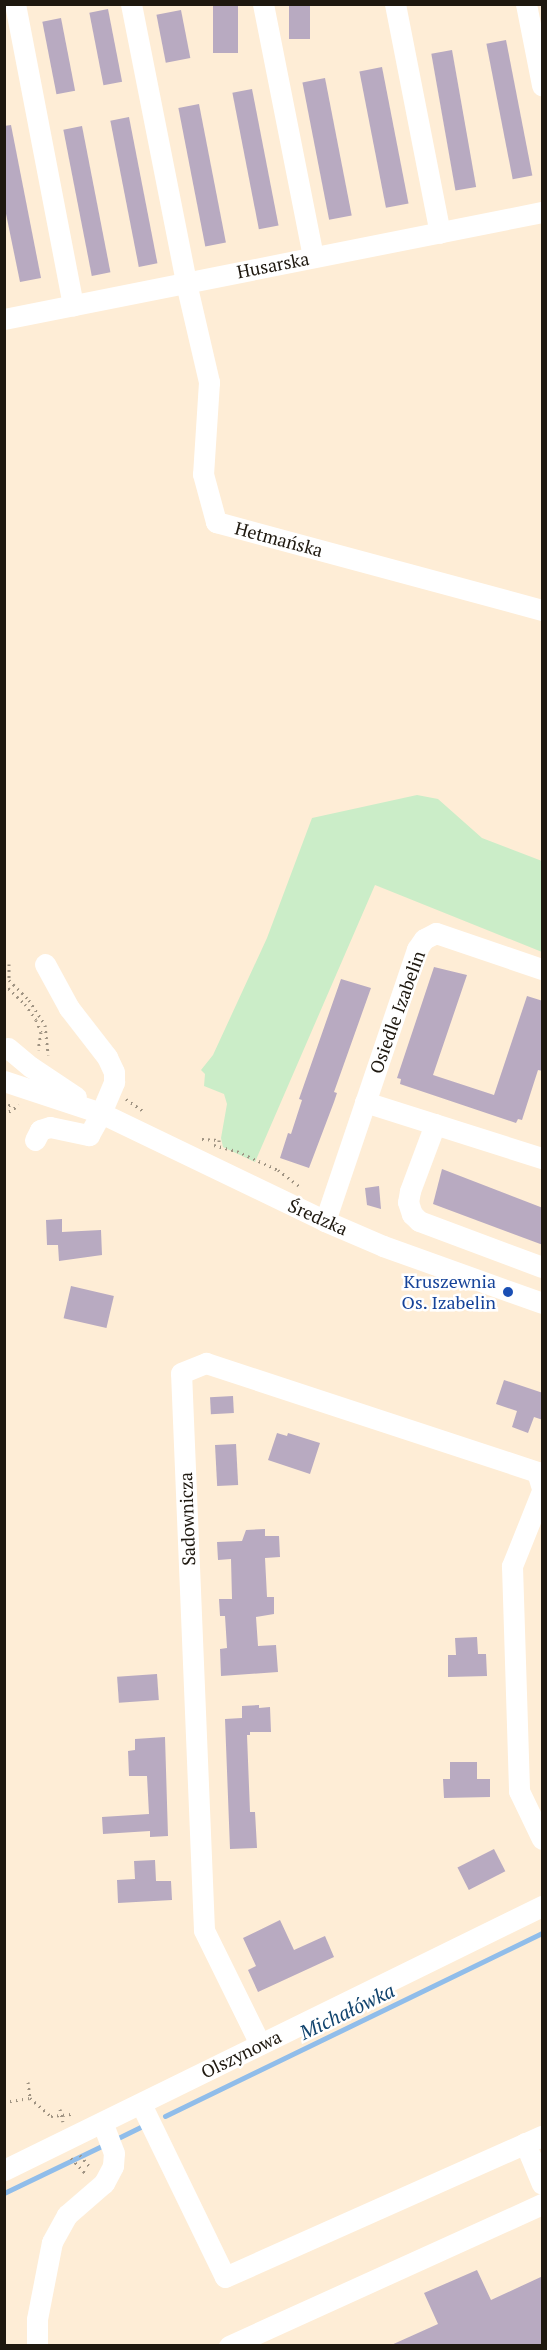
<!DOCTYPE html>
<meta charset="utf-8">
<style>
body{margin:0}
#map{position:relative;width:547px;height:2350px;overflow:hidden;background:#feedd6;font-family:"PT Serif",serif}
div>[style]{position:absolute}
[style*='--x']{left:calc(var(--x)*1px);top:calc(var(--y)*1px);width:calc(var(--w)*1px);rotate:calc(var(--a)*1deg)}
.green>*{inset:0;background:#cbedc8}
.stream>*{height:5px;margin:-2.5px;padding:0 2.5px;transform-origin:2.5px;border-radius:2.5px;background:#90bdea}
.building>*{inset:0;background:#b8aac1;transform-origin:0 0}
.path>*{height:3px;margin-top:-1.5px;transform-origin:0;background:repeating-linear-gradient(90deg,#9f9382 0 1.5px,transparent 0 6px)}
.minor>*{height:21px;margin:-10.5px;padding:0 10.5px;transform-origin:10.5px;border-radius:10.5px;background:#fff}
.dots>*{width:16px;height:16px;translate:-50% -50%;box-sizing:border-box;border:3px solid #fff;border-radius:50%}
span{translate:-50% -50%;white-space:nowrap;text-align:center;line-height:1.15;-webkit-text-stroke:5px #fff;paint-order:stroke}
.street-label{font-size:18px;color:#1e180f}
.transit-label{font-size:18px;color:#164399}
.right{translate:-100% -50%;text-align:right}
.water-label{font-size:20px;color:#12446e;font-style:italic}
.frame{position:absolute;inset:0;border:6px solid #1e180f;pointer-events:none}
</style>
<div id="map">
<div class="green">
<div style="clip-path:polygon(417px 795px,438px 799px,482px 838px,542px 861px,542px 952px,375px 885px,255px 1162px,223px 1147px,221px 1138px,227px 1104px,224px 1094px,204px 1086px,205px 1074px,201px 1070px,213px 1055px,267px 938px,312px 818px)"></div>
</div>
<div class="stream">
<div style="--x:165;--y:2116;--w:419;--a:-25.9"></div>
<div style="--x:114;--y:2140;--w:30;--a:-26"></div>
<div style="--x:4;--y:2193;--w:113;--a:-25.7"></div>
</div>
<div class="building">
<div style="left:213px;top:4px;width:25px;height:49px"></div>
<div style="left:289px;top:4px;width:21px;height:35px"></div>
<div style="left:108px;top:9px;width:74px;height:19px;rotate:79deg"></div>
<div style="left:181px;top:10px;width:49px;height:25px;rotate:79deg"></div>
<div style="left:61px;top:18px;width:74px;height:19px;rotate:79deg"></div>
<div style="left:506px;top:40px;width:138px;height:20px;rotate:79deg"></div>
<div style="left:452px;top:50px;width:139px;height:21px;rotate:80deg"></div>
<div style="left:382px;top:67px;width:139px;height:23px;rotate:79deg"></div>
<div style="left:325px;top:78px;width:140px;height:23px;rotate:79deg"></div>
<div style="left:252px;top:89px;width:139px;height:20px;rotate:79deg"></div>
<div style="left:199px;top:104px;width:141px;height:21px;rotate:79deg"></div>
<div style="left:129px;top:117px;width:149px;height:19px;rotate:79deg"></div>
<div style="clip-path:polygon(11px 125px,41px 278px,20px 282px,4px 204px,4px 126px)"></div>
<div style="left:82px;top:126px;width:149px;height:19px;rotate:79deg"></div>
<div style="clip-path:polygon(434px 967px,467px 975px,433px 1075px,494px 1095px,527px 996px,543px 1001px,543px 1071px,538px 1070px,522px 1120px,518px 1119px,516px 1123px,400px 1084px,401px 1079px,397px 1078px)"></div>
<div style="clip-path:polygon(341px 979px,371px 988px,334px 1092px,337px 1093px,334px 1102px,309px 1168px,280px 1158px,288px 1133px,291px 1134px,302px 1100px,299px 1099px)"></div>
<div style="clip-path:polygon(442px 1169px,543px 1208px,543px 1245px,433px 1204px)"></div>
<div style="clip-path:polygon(379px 1186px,381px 1209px,367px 1205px,365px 1188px)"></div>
<div style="clip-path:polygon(62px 1219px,62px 1232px,101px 1230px,102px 1255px,59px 1261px,58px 1245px,47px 1245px,46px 1220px)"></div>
<div style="left:71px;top:1286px;width:44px;height:33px;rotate:13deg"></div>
<div style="clip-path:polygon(504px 1380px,543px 1393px,543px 1420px,534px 1417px,528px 1433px,512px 1427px,517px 1411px,496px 1404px)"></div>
<div style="left:233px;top:1396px;width:17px;height:23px;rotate:87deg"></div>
<div style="clip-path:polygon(277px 1433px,287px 1436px,288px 1433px,320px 1443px,310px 1474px,268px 1460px)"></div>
<div style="left:236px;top:1444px;width:41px;height:21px;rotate:87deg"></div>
<div style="clip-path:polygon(265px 1529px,265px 1536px,279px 1536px,280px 1557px,265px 1558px,267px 1597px,274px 1597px,274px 1614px,256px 1617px,258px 1646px,276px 1645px,278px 1672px,221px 1676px,220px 1649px,227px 1648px,225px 1616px,220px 1616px,219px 1599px,232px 1599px,231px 1559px,218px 1560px,217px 1542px,242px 1541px,246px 1530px)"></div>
<div style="clip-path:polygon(477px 1637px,478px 1654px,486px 1654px,487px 1676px,448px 1677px,448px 1655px,456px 1655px,455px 1638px)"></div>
<div style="left:157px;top:1674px;width:26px;height:40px;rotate:86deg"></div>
<div style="clip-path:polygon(259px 1705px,259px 1708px,270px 1707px,271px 1732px,250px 1732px,250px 1735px,247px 1735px,250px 1812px,255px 1812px,257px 1848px,230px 1849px,225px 1719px,242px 1718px,242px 1706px)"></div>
<div style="clip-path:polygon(165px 1737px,168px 1836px,150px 1837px,150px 1831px,103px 1834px,102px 1817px,149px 1814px,147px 1776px,129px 1776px,128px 1751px,135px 1750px,135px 1739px)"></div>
<div style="clip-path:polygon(450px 1762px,477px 1762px,477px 1779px,490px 1779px,490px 1797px,444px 1798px,443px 1779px,450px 1779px)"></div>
<div style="left:494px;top:1849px;width:25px;height:41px;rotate:63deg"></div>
<div style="clip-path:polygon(155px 1860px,156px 1881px,171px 1881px,172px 1900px,118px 1903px,117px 1880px,135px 1879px,134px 1861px)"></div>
<div style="clip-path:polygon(280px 1920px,294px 1950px,325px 1936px,334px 1957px,258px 1992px,248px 1970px,256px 1966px,243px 1938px)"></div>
<div style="clip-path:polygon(477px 2270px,491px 2300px,543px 2276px,543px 2346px,389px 2346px,438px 2324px,424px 2293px)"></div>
</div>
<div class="path">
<div style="--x:9;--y:964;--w:16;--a:90"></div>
<div style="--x:9;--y:980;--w:28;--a:45"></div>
<div style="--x:29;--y:1000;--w:30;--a:57"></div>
<div style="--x:45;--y:1025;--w:30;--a:84"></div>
<div style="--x:4;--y:984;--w:29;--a:44"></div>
<div style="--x:25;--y:1004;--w:19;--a:55"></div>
<div style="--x:36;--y:1020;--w:13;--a:67"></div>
<div style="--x:41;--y:1032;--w:18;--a:99"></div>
<div style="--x:126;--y:1099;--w:21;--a:35"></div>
<div style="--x:4;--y:1109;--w:10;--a:-37"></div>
<div style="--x:4;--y:1115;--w:18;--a:-34"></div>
<div style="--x:202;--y:1139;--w:17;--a:3"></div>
<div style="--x:219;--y:1140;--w:3;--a:90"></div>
<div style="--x:214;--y:1145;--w:24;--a:15"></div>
<div style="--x:237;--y:1151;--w:45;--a:24.9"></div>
<div style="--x:278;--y:1170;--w:26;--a:37"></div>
<div style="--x:28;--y:2082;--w:16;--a:83"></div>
<div style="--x:30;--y:2098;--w:28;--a:41"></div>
<div style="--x:51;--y:2116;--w:20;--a:-6"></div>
<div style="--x:4;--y:2102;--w:26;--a:-9"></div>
<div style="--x:60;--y:2109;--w:13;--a:77"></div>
<div style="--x:80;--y:2155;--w:17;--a:50"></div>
<div style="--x:71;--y:2158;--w:23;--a:47"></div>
</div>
<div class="minor">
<div style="--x:15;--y:4;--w:307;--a:79.1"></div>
<div style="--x:131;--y:4;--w:284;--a:78.8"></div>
<div style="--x:186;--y:283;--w:102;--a:76.9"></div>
<div style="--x:209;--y:382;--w:92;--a:93.7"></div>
<div style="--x:203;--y:474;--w:50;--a:74.8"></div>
<div style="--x:216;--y:522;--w:338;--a:15.1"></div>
<div style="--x:263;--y:4;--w:258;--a:78.8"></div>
<div style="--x:395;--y:4;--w:233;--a:78.9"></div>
<div style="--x:526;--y:4;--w:83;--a:78.8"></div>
<div style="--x:4;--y:319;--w:549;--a:-11.25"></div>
<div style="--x:8;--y:1048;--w:30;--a:40"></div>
<div style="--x:31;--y:1067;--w:54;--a:33.7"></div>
<div style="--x:4;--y:1081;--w:102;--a:18.3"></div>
<div style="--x:101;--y:1113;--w:249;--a:25.7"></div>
<div style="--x:325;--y:1221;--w:63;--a:23.3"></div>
<div style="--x:383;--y:1246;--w:169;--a:19.7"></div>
<div style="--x:365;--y:1102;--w:186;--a:17.6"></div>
<div style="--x:435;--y:1124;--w:72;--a:110.5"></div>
<div style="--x:410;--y:1191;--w:11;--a:100"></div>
<div style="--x:408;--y:1202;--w:13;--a:72"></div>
<div style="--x:412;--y:1214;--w:10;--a:45"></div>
<div style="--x:419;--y:1221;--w:131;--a:20.5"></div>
<div style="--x:35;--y:1140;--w:11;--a:-63"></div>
<div style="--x:40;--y:1130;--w:10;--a:-17"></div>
<div style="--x:50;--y:1127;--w:40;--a:12"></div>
<div style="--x:89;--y:1135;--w:25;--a:-61"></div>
<div style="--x:101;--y:1113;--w:34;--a:-67"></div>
<div style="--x:114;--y:1082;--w:10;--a:-90"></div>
<div style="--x:114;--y:1072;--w:17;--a:-115"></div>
<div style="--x:107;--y:1057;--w:62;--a:-127.8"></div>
<div style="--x:69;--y:1008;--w:50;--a:-118.6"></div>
<div style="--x:325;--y:1221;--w:287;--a:-71.3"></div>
<div style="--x:417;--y:949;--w:12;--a:-55"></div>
<div style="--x:424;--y:939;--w:13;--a:-27"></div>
<div style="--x:436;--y:933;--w:112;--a:18.8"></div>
<div style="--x:542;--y:1491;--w:81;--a:111.8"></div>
<div style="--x:512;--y:1566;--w:225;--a:88.2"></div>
<div style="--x:519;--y:1791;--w:53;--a:64.4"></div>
<div style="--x:260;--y:2044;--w:127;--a:-116.2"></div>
<div style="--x:204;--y:1930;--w:557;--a:-92.36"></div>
<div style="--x:181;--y:1373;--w:27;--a:-22"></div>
<div style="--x:206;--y:1363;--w:348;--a:18.2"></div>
<div style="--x:537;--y:1472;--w:17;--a:73"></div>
<div style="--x:141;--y:2104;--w:192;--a:64.1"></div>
<div style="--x:225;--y:2277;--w:347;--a:-24"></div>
<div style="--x:525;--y:2143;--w:44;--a:67.5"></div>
<div style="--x:4;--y:2170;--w:599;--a:-26.14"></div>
<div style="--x:37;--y:2346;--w:27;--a:-90"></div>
<div style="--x:37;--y:2319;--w:78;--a:-79"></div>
<div style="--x:52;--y:2242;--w:31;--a:-61"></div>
<div style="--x:67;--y:2215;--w:49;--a:-40.9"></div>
<div style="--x:104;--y:2183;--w:19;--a:-62"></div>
<div style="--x:113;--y:2166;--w:13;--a:-86"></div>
<div style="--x:114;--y:2153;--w:33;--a:-111"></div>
<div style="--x:229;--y:2346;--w:344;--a:-24.4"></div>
</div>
<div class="dots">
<div style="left:508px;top:1292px;background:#1a4fb4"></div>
</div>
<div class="street-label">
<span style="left:273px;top:265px;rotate:-11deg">Husarska</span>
<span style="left:279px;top:539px;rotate:15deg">Hetmańska</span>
<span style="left:397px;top:1012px;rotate:-70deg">Osiedle Izabelin</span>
<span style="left:318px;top:1217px;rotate:24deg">Średzka</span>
<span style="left:187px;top:1519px;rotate:-92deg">Sadownicza</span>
<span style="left:241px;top:2054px;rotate:-26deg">Olszynowa</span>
</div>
<div class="transit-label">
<span class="right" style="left:496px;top:1292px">Kruszewnia<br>Os. Izabelin</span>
</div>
<div class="water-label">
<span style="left:347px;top:2011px;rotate:-26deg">Michałówka</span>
</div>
<div class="frame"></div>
</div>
